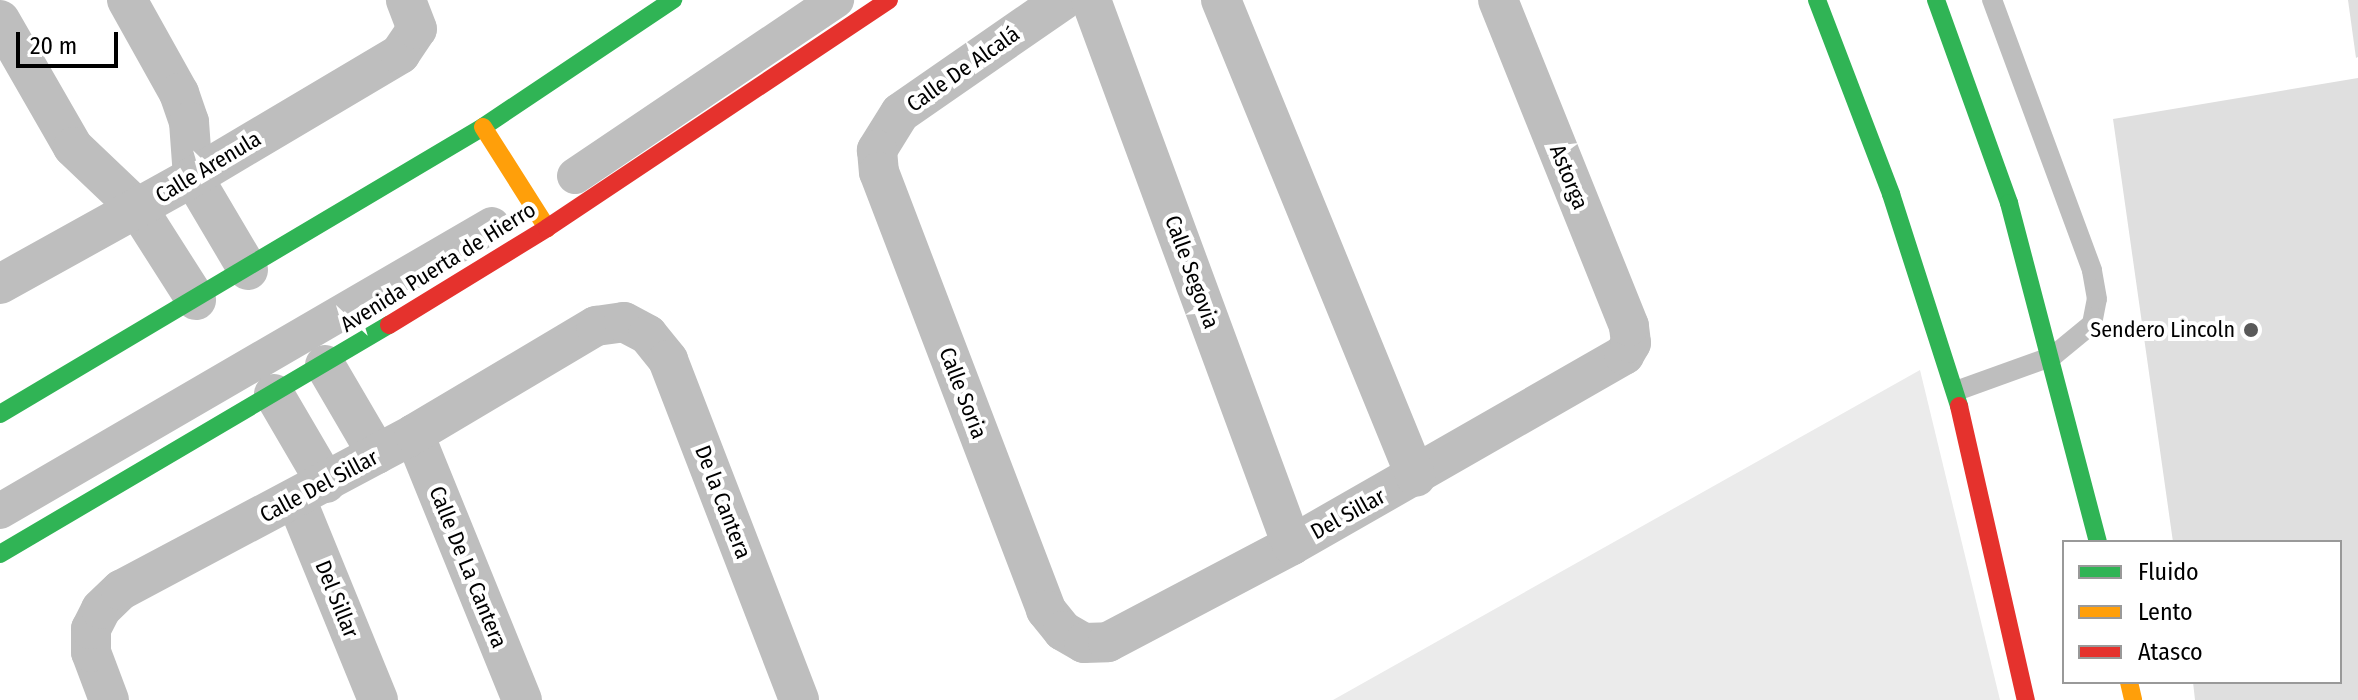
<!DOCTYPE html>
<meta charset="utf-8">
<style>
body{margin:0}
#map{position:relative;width:2358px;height:700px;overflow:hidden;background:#fff;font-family:"Fira Sans Condensed",sans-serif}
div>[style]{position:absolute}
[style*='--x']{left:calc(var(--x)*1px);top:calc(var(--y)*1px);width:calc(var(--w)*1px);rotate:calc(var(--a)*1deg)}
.green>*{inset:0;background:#ebebeb}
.canal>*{height:36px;margin:-18px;padding:0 18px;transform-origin:18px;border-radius:18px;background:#bebebe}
.building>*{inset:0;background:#dfdfdf}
.lane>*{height:20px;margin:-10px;padding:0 10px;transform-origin:10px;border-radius:10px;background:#bebebe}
.street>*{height:40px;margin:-20px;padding:0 20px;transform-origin:20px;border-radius:20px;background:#bebebe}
.fast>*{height:18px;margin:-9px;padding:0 9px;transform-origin:9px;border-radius:9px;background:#30b455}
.slow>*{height:18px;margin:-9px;padding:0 9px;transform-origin:9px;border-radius:9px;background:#ff9f0a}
.jam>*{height:18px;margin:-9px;padding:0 9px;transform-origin:9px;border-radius:9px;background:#e5322d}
.dots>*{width:22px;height:22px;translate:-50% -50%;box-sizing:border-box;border:4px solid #fff;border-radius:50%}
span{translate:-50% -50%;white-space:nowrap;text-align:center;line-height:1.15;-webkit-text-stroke:8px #fff;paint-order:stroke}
.street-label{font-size:22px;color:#000}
.poi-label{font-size:22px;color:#000}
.right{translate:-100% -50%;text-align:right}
.legend{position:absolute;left:2062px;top:540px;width:280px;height:144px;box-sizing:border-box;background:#fff;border:2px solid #999;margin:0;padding:10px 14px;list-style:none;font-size:24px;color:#000}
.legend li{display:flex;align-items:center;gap:16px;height:40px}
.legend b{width:40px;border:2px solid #999}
.scale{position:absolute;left:16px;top:32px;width:102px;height:36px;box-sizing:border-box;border:4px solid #000;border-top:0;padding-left:10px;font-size:24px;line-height:28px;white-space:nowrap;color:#000;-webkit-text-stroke:6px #fff;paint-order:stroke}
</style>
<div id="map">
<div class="green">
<div style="clip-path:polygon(1920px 370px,2000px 700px,1333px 700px)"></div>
</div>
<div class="canal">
<div style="--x:575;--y:176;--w:315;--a:-34"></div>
<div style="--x:0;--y:511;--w:569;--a:-30.17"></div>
</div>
<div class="building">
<div style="clip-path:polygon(2348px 0,2358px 0,2358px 57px,2356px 58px)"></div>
<div style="clip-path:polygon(2358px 78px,2358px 700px,2195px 700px,2193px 682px,2340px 682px,2340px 542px,2173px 542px,2113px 119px)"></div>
</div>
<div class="lane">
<div style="--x:1956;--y:391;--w:103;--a:-19.8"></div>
<div style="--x:2053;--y:356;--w:50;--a:-39.4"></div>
<div style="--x:2092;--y:324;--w:25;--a:-79"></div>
<div style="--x:2097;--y:299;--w:29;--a:-100"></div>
<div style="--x:2092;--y:270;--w:288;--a:-110.3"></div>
</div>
<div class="street">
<div style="--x:127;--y:0;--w:107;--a:60.8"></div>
<div style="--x:179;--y:93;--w:31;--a:71"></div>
<div style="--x:189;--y:122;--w:55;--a:85.8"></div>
<div style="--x:193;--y:177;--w:108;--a:59.4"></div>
<div style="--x:1063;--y:0;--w:198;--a:145.3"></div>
<div style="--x:900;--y:113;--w:44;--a:121.9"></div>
<div style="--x:877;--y:150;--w:22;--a:85"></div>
<div style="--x:879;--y:172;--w:469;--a:69.1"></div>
<div style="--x:1046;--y:610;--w:27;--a:51"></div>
<div style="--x:1063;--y:631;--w:24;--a:30"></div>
<div style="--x:1084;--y:643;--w:24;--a:-2"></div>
<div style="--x:1108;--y:642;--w:208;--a:-27.8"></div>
<div style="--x:1292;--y:545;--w:383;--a:-29.8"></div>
<div style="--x:1624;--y:355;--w:14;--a:-60"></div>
<div style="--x:1631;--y:343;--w:17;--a:-97"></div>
<div style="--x:1629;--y:326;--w:351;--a:-111.9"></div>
<div style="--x:1091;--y:0;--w:581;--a:69.76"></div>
<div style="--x:1221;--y:0;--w:515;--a:67.77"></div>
<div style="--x:0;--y:20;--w:146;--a:60.1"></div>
<div style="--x:73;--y:147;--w:90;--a:43.6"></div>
<div style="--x:138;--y:209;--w:108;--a:57.5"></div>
<div style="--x:0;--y:284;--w:221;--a:-29"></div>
<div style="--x:193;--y:177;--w:241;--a:-30.7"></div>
<div style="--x:400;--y:54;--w:30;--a:-56"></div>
<div style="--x:417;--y:29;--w:31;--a:-111"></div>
<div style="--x:325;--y:365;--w:103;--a:59.7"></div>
<div style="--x:274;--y:394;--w:103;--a:59.7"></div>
<div style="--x:414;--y:434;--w:287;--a:67.9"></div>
<div style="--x:296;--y:499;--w:217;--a:67.8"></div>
<div style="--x:109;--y:700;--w:51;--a:-110.6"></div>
<div style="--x:91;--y:652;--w:23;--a:-90"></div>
<div style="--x:91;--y:629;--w:22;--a:-63"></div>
<div style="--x:101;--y:609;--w:28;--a:-44"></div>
<div style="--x:121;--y:590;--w:332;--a:-28"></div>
<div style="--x:414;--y:434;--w:212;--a:-30.7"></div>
<div style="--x:596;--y:326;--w:28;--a:-8"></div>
<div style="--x:624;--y:322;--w:27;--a:28"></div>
<div style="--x:648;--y:335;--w:32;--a:51"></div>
<div style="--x:668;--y:360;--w:364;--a:68.9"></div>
</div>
<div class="fast">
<div style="--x:1817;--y:0;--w:208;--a:69.1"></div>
<div style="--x:1891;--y:194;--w:223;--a:72.2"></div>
<div style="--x:1936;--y:0;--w:216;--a:70.2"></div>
<div style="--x:2009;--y:203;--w:350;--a:75.3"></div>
<div style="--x:0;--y:414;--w:562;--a:-30.72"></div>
<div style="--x:483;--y:127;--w:229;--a:-33.8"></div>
<div style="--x:0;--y:554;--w:451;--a:-30.5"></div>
</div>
<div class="slow">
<div style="--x:483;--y:127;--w:120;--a:57.6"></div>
<div style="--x:2129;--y:682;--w:18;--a:77"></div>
</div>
<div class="jam">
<div style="--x:389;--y:325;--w:185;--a:-31.5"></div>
<div style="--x:547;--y:228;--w:411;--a:-33.7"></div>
<div style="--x:1959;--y:406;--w:302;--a:77.2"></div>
</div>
<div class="dots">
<div style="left:2251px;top:330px;background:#595959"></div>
</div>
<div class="street-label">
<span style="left:963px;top:69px;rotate:-35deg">Calle De Alcalá</span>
<span style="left:208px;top:167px;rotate:-31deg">Calle Arenula</span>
<span style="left:1569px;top:177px;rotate:68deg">Astorga</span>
<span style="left:438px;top:267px;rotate:-32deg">Avenida Puerta de Hierro</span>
<span style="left:1192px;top:272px;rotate:70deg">Calle Segovia</span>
<span style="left:963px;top:393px;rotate:69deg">Calle Soria</span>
<span style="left:319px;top:486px;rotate:-28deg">Calle Del Sillar</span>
<span style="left:723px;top:502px;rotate:69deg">De la Cantera</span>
<span style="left:1348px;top:514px;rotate:-29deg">Del Sillar</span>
<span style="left:468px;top:567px;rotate:68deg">Calle De La Cantera</span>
<span style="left:337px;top:599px;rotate:68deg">Del Sillar</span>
</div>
<div class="poi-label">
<span class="right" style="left:2235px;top:330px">Sendero Lincoln</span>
</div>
<ul class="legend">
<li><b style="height:10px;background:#30b455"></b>Fluido</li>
<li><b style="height:10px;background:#ff9f0a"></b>Lento</li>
<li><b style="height:10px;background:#e5322d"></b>Atasco</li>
</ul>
<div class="scale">20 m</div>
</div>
